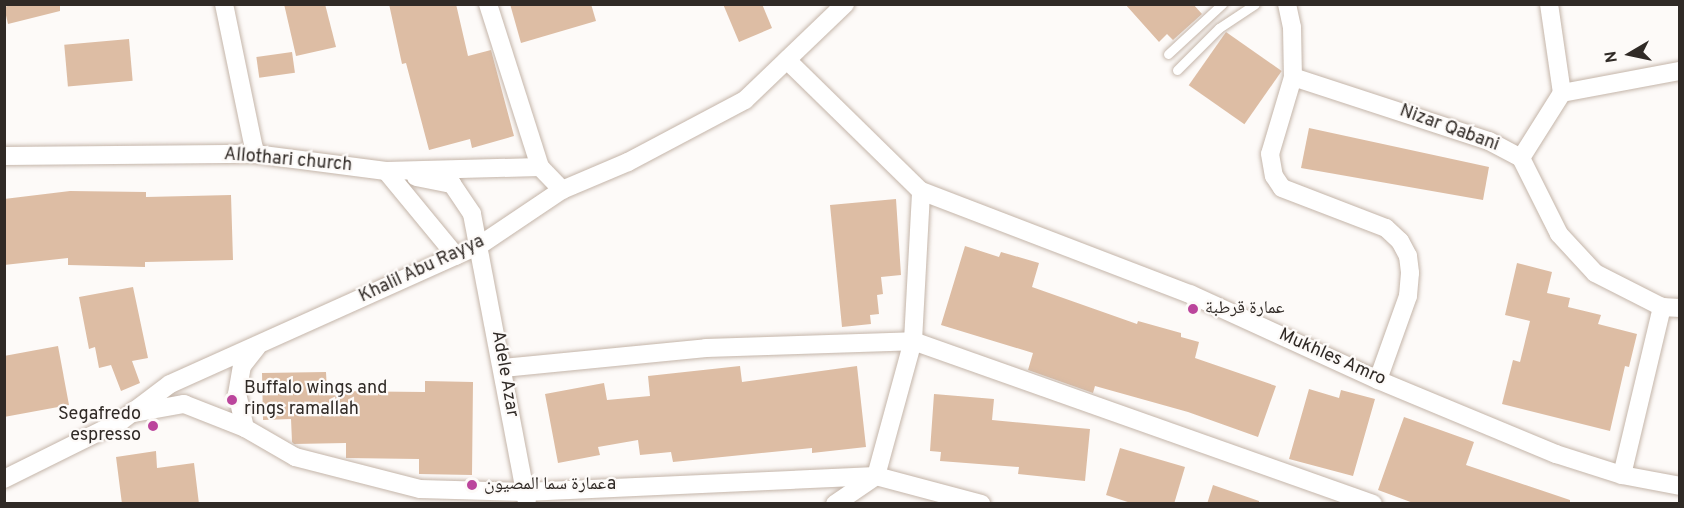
<!DOCTYPE html>
<meta charset="utf-8">
<style>
body{margin:0}
#map{position:relative;width:1684px;height:508px;overflow:hidden;background:#fdfaf8;font-family:Overpass,"Noto Naskh Arabic",sans-serif}
div>[style]{position:absolute}
[style*='--x']{left:calc(var(--x)*1px);top:calc(var(--y)*1px);width:calc(var(--w)*1px);rotate:calc(var(--a)*1deg)}
.building>*{inset:0;background:#ddbda4;transform-origin:0 0}
.roads{filter:drop-shadow(0 0 2px #c4b5a9) drop-shadow(0 0 2px #c4b5a9)}
.service>*{height:9px;margin:-4.5px;padding:0 4.5px;transform-origin:4.5px;border-radius:4.5px;background:#fff}
.minor>*{height:18px;margin:-9px;padding:0 9px;transform-origin:9px;border-radius:9px;background:#fff}
.dots>*{width:16px;height:16px;translate:-50% -50%;box-sizing:border-box;border:3px solid #fdfaf8;border-radius:50%}
span{translate:-50% -50%;white-space:nowrap;text-align:center;line-height:1.15;-webkit-text-stroke:4.5px #fdfaf8;paint-order:stroke}
.street-label{font-size:18px;color:#302a26}
.poi-label{font-size:18px;color:#302a26}
.left{translate:0 -50%;text-align:left}
.right{translate:-100% -50%;text-align:right}
.frame{position:absolute;inset:0;border:6px solid #302a26;pointer-events:none}
.north{position:absolute;left:1600px;top:24px;width:60px;height:60px;-webkit-text-stroke:4px #fdfaf8;paint-order:stroke;rotate:261deg;font-size:16px;font-weight:700;line-height:24px;text-align:center;color:#302a26}
.north::after{content:'';display:block;margin:auto;width:21px;height:27px;background:#302a26;clip-path:polygon(50% 0,100% 100%,50% 72%,0 100%)}
</style>
<div id="map">
<div class="building">
<div style="clip-path:polygon(15px 4px,60px 4px,60px 11px,8px 24px,4px 7px)"></div>
<div style="clip-path:polygon(284px 4px,325px 4px,336px 47px,296px 56px)"></div>
<div style="clip-path:polygon(389px 4px,456px 4px,468px 56px,491px 50px,514px 136px,472px 148px,470px 139px,429px 150px,406px 63px,402px 64px)"></div>
<div style="clip-path:polygon(510px 4px,591px 4px,596px 21px,521px 43px)"></div>
<div style="clip-path:polygon(723px 4px,762px 4px,772px 28px,739px 42px)"></div>
<div style="clip-path:polygon(1125px 4px,1193px 4px,1202px 14px,1173px 40px,1167px 34px,1159px 42px)"></div>
<div style="left:1226px;top:32px;width:68px;height:65px;rotate:35deg"></div>
<div style="left:129px;top:39px;width:42px;height:65px;rotate:85deg"></div>
<div style="left:292px;top:52px;width:21px;height:36px;rotate:82deg"></div>
<div style="clip-path:polygon(1309px 128px,1489px 167px,1483px 200px,1301px 168px)"></div>
<div style="clip-path:polygon(70px 191px,146px 192px,146px 197px,231px 195px,233px 260px,145px 262px,145px 267px,68px 265px,68px 258px,4px 265px,4px 199px)"></div>
<div style="clip-path:polygon(896px 199px,901px 275px,881px 277px,883px 294px,877px 295px,879px 314px,870px 315px,871px 324px,842px 327px,830px 205px)"></div>
<div style="clip-path:polygon(965px 246px,999px 257px,1001px 252px,1039px 263px,1032px 287px,1137px 324px,1138px 321px,1181px 333px,1181px 337px,1199px 342px,1195px 358px,1276px 386px,1258px 437px,1188px 412px,1095px 386px,1093px 393px,1028px 370px,1033px 353px,941px 325px)"></div>
<div style="clip-path:polygon(1517px 263px,1552px 272px,1547px 293px,1570px 298px,1568px 307px,1601px 315px,1598px 324px,1637px 334px,1629px 367px,1625px 366px,1610px 431px,1502px 404px,1513px 360px,1520px 362px,1530px 321px,1505px 315px)"></div>
<div style="clip-path:polygon(133px 287px,148px 358px,132px 361px,140px 383px,121px 391px,111px 365px,99px 368px,95px 347px,89px 349px,79px 297px)"></div>
<div style="clip-path:polygon(58px 346px,69px 405px,4px 417px,4px 356px)"></div>
<div style="clip-path:polygon(740px 366px,742px 382px,857px 366px,866px 447px,812px 453px,812px 448px,673px 462px,671px 452px,640px 455px,638px 440px,598px 447px,600px 455px,558px 463px,545px 394px,604px 383px,607px 400px,650px 396px,648px 376px)"></div>
<div style="clip-path:polygon(326px 372px,327px 391px,425px 392px,425px 381px,473px 382px,472px 475px,419px 474px,419px 459px,346px 458px,346px 443px,294px 444px,292px 442px,291px 419px,263px 420px,262px 373px)"></div>
<div style="clip-path:polygon(1309px 389px,1339px 398px,1341px 390px,1375px 399px,1353px 476px,1289px 459px)"></div>
<div style="clip-path:polygon(934px 394px,994px 399px,992px 420px,1090px 429px,1085px 481px,1018px 474px,1019px 467px,940px 461px,941px 452px,930px 451px)"></div>
<div style="clip-path:polygon(1404px 417px,1474px 442px,1466px 465px,1570px 500px,1570px 504px,1416px 504px,1378px 490px)"></div>
<div style="clip-path:polygon(1120px 448px,1185px 467px,1174px 504px,1134px 504px,1106px 495px)"></div>
<div style="clip-path:polygon(156px 451px,157px 468px,194px 463px,199px 504px,122px 504px,116px 457px)"></div>
<div style="clip-path:polygon(1213px 485px,1259px 501px,1259px 504px,1207px 504px)"></div>
</div>
<div class="roads">
<div class="service">
<div style="--x:1168;--y:54;--w:74;--a:-42.8"></div>
<div style="--x:1177;--y:70;--w:59;--a:-45"></div>
<div style="--x:1219;--y:28;--w:43;--a:-33.7"></div>
</div>
<div class="minor">
<div style="--x:224;--y:4;--w:153;--a:78.3"></div>
<div style="--x:488;--y:4;--w:171;--a:72.3"></div>
<div style="--x:1287;--y:4;--w:24;--a:78"></div>
<div style="--x:1292;--y:27;--w:50;--a:88.9"></div>
<div style="--x:1293;--y:77;--w:80;--a:106.6"></div>
<div style="--x:1270;--y:154;--w:22;--a:80"></div>
<div style="--x:1274;--y:176;--w:14;--a:56"></div>
<div style="--x:1282;--y:188;--w:111;--a:21"></div>
<div style="--x:1386;--y:228;--w:19;--a:43"></div>
<div style="--x:1400;--y:241;--w:17;--a:62"></div>
<div style="--x:1408;--y:256;--w:17;--a:83"></div>
<div style="--x:1410;--y:273;--w:23;--a:95"></div>
<div style="--x:1408;--y:296;--w:89;--a:109.7"></div>
<div style="--x:1549;--y:4;--w:90;--a:81.7"></div>
<div style="--x:787;--y:60;--w:187;--a:44.4"></div>
<div style="--x:921;--y:191;--w:288;--a:21"></div>
<div style="--x:1190;--y:294;--w:207;--a:24.6"></div>
<div style="--x:1378;--y:380;--w:193;--a:22.6"></div>
<div style="--x:1556;--y:454;--w:69;--a:17.7"></div>
<div style="--x:1622;--y:475;--w:59;--a:10.7"></div>
<div style="--x:1293;--y:77;--w:206;--a:18.1"></div>
<div style="--x:1489;--y:141;--w:36;--a:28"></div>
<div style="--x:1521;--y:158;--w:85;--a:63.4"></div>
<div style="--x:1559;--y:234;--w:53;--a:47.3"></div>
<div style="--x:1595;--y:273;--w:75;--a:26.9"></div>
<div style="--x:1662;--y:307;--w:18;--a:3"></div>
<div style="--x:4;--y:156;--w:251;--a:-0.5"></div>
<div style="--x:255;--y:154;--w:132;--a:7.4"></div>
<div style="--x:386;--y:171;--w:154;--a:-1.5"></div>
<div style="--x:540;--y:167;--w:32;--a:46"></div>
<div style="--x:1521;--y:158;--w:77;--a:-57.8"></div>
<div style="--x:1562;--y:93;--w:120;--a:-10.6"></div>
<div style="--x:386;--y:171;--w:110;--a:50.5"></div>
<div style="--x:416;--y:177;--w:37;--a:11"></div>
<div style="--x:452;--y:184;--w:36;--a:56"></div>
<div style="--x:472;--y:214;--w:293;--a:79.2"></div>
<div style="--x:503;--y:368;--w:204;--a:-5.6"></div>
<div style="--x:706;--y:348;--w:207;--a:-1.9"></div>
<div style="--x:913;--y:341;--w:488;--a:19.5"></div>
<div style="--x:134;--y:413;--w:51;--a:-10.2"></div>
<div style="--x:184;--y:404;--w:66;--a:21.5"></div>
<div style="--x:245;--y:428;--w:58;--a:30.1"></div>
<div style="--x:295;--y:457;--w:129;--a:14.4"></div>
<div style="--x:420;--y:489;--w:105;--a:1.6"></div>
<div style="--x:525;--y:492;--w:351;--a:-2.6"></div>
<div style="--x:876;--y:476;--w:109;--a:14.9"></div>
<div style="--x:245;--y:428;--w:35;--a:-103"></div>
<div style="--x:237;--y:394;--w:28;--a:-80"></div>
<div style="--x:242;--y:366;--w:24;--a:-52"></div>
<div style="--x:1622;--y:475;--w:173;--a:-76.6"></div>
<div style="--x:4;--y:479;--w:131;--a:-26.4"></div>
<div style="--x:121;--y:421;--w:61;--a:-37.1"></div>
<div style="--x:170;--y:384;--w:340;--a:-24.2"></div>
<div style="--x:480;--y:245;--w:99;--a:-33.9"></div>
<div style="--x:562;--y:190;--w:72;--a:-23"></div>
<div style="--x:628;--y:162;--w:132;--a:-27.9"></div>
<div style="--x:745;--y:100;--w:139;--a:-43.8"></div>
<div style="--x:835;--y:504;--w:50;--a:-34.3"></div>
<div style="--x:876;--y:476;--w:140;--a:-74.7"></div>
<div style="--x:913;--y:341;--w:150;--a:-86.9"></div>
</div>
</div>
<div class="dots">
<div style="left:1193px;top:309px;background:#bb459c"></div>
<div style="left:232px;top:400px;background:#bb459c"></div>
<div style="left:153px;top:426px;background:#bb459c"></div>
<div style="left:472px;top:485px;background:#bb459c"></div>
</div>
<div class="street-label">
<span style="left:1449px;top:129px;rotate:20deg">Nizar Qabani</span>
<span style="left:288px;top:161px;rotate:5deg">Allothari church</span>
<span style="left:422px;top:270px;rotate:-25deg">Khalil Abu Rayya</span>
<span style="left:1332px;top:358px;rotate:24deg">Mukhles Amro</span>
<span style="left:504px;top:374px;rotate:80deg">Adele Azar</span>
</div>
<div class="poi-label">
<span class="left" style="left:1205px;top:309px">عمارة قرطبة</span>
<span class="left" style="left:244px;top:400px">Buffalo wings and<br>rings ramallah</span>
<span class="right" style="left:141px;top:426px">Segafredo<br>espresso</span>
<span class="left" style="left:484px;top:485px">عمارة سما المصيونa</span>
</div>
<div class="frame"></div>
<div class="north">N</div>
</div>
